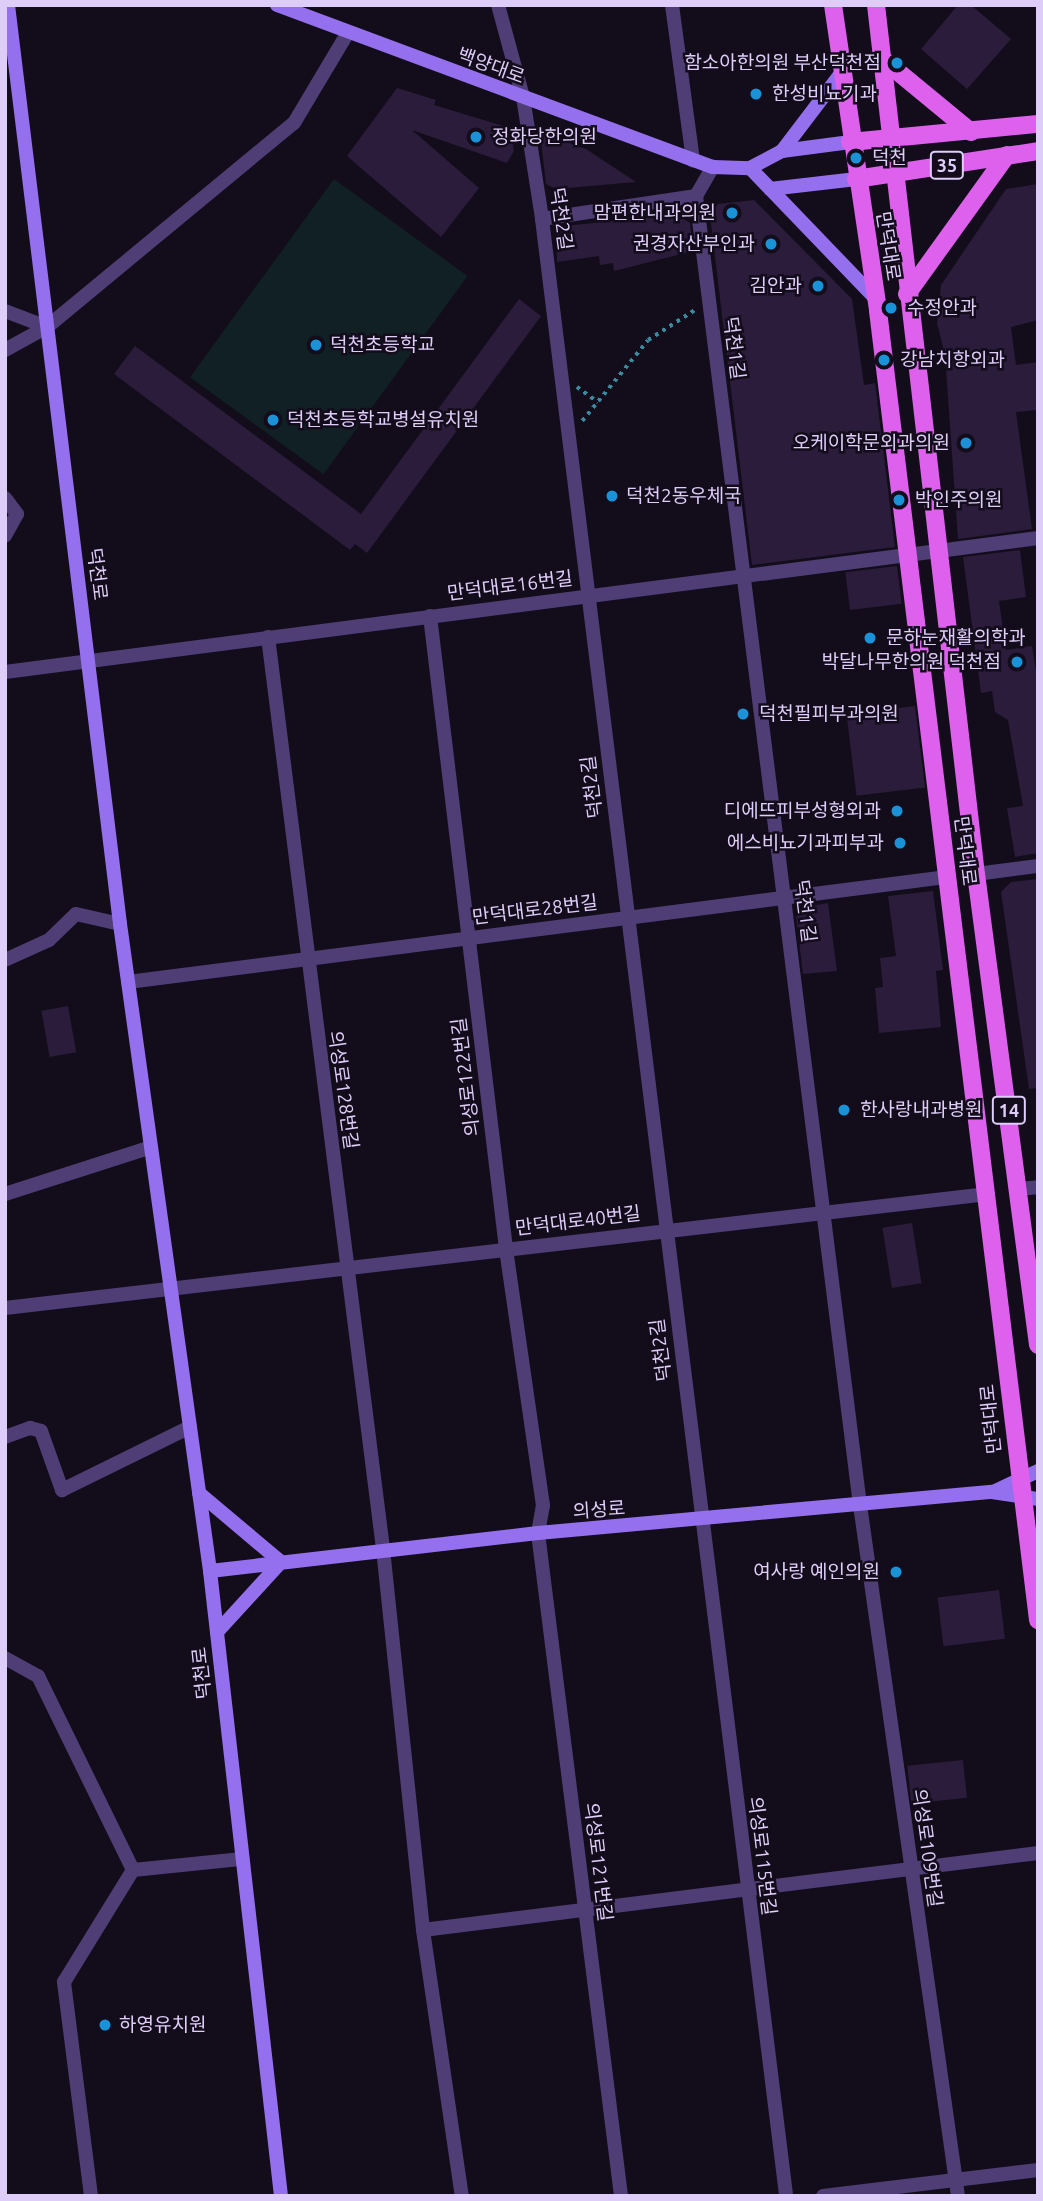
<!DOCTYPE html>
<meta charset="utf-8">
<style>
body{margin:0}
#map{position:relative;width:1043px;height:2201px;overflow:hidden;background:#130d1b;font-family:Ubuntu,"Noto Sans KR",sans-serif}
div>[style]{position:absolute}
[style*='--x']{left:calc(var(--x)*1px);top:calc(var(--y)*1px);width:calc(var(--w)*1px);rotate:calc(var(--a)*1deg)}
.green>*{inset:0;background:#112024;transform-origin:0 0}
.building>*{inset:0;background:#2a1c3a;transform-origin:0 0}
.path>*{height:3.5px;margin-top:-1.75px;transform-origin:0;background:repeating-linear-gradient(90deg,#3a8ba0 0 3.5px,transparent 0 8.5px)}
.street>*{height:14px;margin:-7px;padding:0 7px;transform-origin:7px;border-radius:7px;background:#4f3e75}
.secondary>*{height:14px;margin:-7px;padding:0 7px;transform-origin:7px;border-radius:7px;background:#9570ee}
.primary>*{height:18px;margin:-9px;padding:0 9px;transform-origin:9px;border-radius:9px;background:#dd61ec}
.dots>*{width:19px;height:19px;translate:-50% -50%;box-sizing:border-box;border:4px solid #130d1b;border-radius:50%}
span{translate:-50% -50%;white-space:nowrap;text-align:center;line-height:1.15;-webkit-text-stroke:5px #130d1b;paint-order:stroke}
.shield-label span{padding:2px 5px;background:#130d1b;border:2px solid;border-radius:5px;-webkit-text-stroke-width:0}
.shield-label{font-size:18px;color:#decdf9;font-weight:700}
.poi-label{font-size:19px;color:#decdf9}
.right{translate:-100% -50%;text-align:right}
.left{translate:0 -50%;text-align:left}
.street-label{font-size:19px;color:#decdf9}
.frame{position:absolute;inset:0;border:7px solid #decdf9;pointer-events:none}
</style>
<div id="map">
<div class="green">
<div style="left:334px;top:179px;width:165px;height:245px;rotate:36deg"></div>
</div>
<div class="building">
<div style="clip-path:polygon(958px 5px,971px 5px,1011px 39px,967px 89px,921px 49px)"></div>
<div style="clip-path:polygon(397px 88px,436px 100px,434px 105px,510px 128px,514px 151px,507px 163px,412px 130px,479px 188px,441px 237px,347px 156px)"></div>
<div style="clip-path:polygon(540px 133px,586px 149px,636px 182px,556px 189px,546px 184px)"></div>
<div style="clip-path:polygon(1038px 184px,1038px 320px,1011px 327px,1016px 365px,1038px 362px,1038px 410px,1016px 412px,1032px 529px,958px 539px,945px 355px,937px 323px,941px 285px,1006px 189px)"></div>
<div style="clip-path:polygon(754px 200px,852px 299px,864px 385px,875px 383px,876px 391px,895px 547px,752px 565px,710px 215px,718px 204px)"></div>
<div style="clip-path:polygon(676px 214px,690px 223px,693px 251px,614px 271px,613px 263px,600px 265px,599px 256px,557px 262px,556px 227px)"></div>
<div style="clip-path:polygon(519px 299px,541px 316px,367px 553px,355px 544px,350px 550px,114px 374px,135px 346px,361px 514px)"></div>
<div style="clip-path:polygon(1020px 550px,1026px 597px,999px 601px,1006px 650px,1032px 646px,1038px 684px,1038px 853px,1015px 857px,1007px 808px,1023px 806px,1008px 720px,995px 712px,992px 691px,981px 693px,963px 557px)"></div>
<div style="left:897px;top:566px;width:38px;height:52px;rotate:83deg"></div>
<div style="left:915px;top:706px;width:82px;height:69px;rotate:83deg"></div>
<div style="clip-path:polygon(1038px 879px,1038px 1088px,1029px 1089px,1001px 892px,1011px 882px)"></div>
<div style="clip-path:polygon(933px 891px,943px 970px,936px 971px,941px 1027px,879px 1033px,875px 988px,883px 987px,880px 958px,896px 956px,888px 896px)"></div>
<div style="clip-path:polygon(828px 903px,837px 971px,803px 974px,796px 916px,800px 908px)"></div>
<div style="left:68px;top:1006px;width:47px;height:27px;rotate:80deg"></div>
<div style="left:912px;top:1223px;width:61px;height:30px;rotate:81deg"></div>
<div style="left:999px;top:1590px;width:49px;height:62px;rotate:83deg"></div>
<div style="left:963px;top:1760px;width:38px;height:56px;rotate:84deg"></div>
</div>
<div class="path">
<div style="--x:577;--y:387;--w:26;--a:36"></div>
<div style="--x:582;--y:421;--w:104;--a:-50.8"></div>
<div style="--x:648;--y:340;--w:56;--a:-32.6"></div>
</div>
<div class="street">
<div style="--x:498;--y:5;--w:95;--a:74.8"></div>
<div style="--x:523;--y:97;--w:123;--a:81.1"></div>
<div style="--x:542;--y:219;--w:1992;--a:82.96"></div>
<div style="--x:672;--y:5;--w:157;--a:82.3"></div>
<div style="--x:696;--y:196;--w:1319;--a:82.86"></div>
<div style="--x:860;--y:1505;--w:698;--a:81.93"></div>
<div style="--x:542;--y:219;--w:156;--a:-8.5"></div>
<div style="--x:696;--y:196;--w:34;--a:-60"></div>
<div style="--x:5;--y:311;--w:45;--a:20.9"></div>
<div style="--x:5;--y:350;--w:48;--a:-28.7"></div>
<div style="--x:47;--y:327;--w:320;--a:-39.6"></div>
<div style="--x:294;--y:123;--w:104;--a:-59.2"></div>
<div style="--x:5;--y:498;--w:20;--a:53"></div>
<div style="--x:17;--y:514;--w:25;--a:119"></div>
<div style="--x:430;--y:616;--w:638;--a:83.15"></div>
<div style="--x:506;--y:1249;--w:259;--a:81.8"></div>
<div style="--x:543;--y:1505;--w:28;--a:100"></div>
<div style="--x:538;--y:1533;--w:668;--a:82.86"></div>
<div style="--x:268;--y:637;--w:919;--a:82.81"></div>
<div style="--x:383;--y:1549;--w:383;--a:84"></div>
<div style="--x:423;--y:1930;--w:269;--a:81.7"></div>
<div style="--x:5;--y:672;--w:1042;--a:-7.39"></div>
<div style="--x:976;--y:874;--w:63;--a:-7.4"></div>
<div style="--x:5;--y:960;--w:48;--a:-24.4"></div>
<div style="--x:49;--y:940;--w:37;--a:-44"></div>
<div style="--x:76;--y:914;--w:45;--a:12.8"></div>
<div style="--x:128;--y:982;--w:826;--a:-7.31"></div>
<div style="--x:1020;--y:1189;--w:18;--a:-6"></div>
<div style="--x:5;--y:1194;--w:153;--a:-17.8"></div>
<div style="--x:5;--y:1308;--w:989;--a:-6.62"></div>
<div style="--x:5;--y:1437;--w:27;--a:-20"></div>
<div style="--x:30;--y:1428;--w:11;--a:15"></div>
<div style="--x:41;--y:1431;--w:63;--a:70.4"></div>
<div style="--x:62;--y:1490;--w:143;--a:-26.2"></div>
<div style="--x:5;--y:1658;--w:38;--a:29"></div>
<div style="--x:38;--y:1676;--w:216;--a:63.9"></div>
<div style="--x:133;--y:1870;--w:110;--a:-5.8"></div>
<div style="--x:423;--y:1930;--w:620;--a:-7.14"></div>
<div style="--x:91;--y:2196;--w:216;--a:-97.2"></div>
<div style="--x:64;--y:1982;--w:132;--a:-58.4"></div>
<div style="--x:823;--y:2196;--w:217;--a:-6.9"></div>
</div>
<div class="secondary">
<div style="--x:8;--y:5;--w:926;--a:83.05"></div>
<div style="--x:120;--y:924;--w:653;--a:82.08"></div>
<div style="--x:210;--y:1571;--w:629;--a:83.52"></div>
<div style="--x:277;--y:5;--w:465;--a:20.4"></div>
<div style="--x:713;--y:167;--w:37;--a:2"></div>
<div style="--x:750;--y:168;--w:36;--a:-28"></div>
<div style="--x:782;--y:151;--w:69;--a:-7.5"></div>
<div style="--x:782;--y:151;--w:99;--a:-52.8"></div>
<div style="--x:750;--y:168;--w:182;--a:46.1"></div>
<div style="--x:770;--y:189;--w:87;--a:-6.6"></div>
<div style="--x:993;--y:1492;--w:50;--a:-25"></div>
<div style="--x:199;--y:1493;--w:107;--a:40.1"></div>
<div style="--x:281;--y:1562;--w:95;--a:132.4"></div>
<div style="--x:210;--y:1571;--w:330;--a:-6.6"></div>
<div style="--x:538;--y:1533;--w:456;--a:-5.2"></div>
<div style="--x:992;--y:1492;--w:47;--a:8.7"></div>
</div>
<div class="primary">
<div style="--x:833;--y:5;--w:309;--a:81.6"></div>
<div style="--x:878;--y:311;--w:1319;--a:83.03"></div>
<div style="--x:876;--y:5;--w:875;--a:83.44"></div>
<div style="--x:976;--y:874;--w:475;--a:82.5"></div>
<div style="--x:880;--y:57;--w:118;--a:39.5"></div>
<div style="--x:850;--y:142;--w:189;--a:-5.5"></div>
<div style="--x:856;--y:179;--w:184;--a:-8.7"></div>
<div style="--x:907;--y:294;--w:171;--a:-54.3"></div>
</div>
<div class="dots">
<div style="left:897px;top:63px;background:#1a92d8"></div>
<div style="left:756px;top:94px;background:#1a92d8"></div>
<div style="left:476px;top:137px;background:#1a92d8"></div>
<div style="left:856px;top:158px;background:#1a92d8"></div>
<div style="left:732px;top:213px;background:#1a92d8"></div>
<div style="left:771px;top:244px;background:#1a92d8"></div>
<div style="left:818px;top:286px;background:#1a92d8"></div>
<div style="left:891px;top:308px;background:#1a92d8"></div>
<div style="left:316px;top:345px;background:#1a92d8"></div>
<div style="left:884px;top:360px;background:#1a92d8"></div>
<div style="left:273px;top:420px;background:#1a92d8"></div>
<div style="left:966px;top:443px;background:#1a92d8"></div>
<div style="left:612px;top:496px;background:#1a92d8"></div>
<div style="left:899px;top:500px;background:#1a92d8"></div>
<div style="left:870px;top:638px;background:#1a92d8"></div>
<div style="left:1017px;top:662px;background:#1a92d8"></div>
<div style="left:743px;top:714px;background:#1a92d8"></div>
<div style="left:897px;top:811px;background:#1a92d8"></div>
<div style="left:900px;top:843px;background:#1a92d8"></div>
<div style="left:844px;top:1110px;background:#1a92d8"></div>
<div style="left:896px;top:1572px;background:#1a92d8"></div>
<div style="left:105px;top:2025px;background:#1a92d8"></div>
</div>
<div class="shield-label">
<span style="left:947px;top:165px">35</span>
<span style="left:1009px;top:1110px">14</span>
</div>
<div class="poi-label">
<span class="right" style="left:881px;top:63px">함소아한의원 부산덕천점</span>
<span class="left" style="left:772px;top:94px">한성비뇨기과</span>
<span class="left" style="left:492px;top:137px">정화당한의원</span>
<span class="left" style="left:872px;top:158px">덕천</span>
<span class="right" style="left:716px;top:213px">맘편한내과의원</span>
<span class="right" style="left:755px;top:244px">권경자산부인과</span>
<span class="right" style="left:802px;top:286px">김안과</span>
<span class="left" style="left:907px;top:308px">수정안과</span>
<span class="left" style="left:330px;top:345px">덕천초등학교</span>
<span class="left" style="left:900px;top:360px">강남치항외과</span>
<span class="left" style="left:287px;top:420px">덕천초등학교병설유치원</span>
<span class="right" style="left:950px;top:443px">오케이학문외과의원</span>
<span class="left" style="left:626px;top:496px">덕천2동우체국</span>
<span class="left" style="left:915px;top:500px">박인주의원</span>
<span class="left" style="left:886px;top:638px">문하눈재활의학과</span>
<span class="right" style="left:1001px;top:662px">박달나무한의원 덕천점</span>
<span class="left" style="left:759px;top:714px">덕천필피부과의원</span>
<span class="right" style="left:881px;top:811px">디에뜨피부성형외과</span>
<span class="right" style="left:884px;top:843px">에스비뇨기과피부과</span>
<span class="left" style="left:860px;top:1110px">한사랑내과병원</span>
<span class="right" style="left:880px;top:1572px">여사랑 예인의원</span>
<span class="left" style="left:119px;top:2025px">하영유치원</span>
</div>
<div class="street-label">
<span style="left:491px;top:66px;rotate:20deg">백양대로</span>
<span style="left:561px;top:219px;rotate:82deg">덕천2길</span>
<span style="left:888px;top:246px;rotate:81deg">만덕대로</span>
<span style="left:734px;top:348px;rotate:83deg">덕천1길</span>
<span style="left:97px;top:574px;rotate:83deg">덕천로</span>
<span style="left:510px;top:586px;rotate:-7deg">만덕대로16번길</span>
<span style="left:592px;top:787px;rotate:-97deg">덕천2길</span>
<span style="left:965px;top:851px;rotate:83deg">만덕대로</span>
<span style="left:535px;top:910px;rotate:-7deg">만덕대로28번길</span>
<span style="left:805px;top:911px;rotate:83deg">덕천1길</span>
<span style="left:466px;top:1077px;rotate:-97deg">의성로122번길</span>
<span style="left:343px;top:1090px;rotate:82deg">의성로128번길</span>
<span style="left:578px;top:1221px;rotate:-7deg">만덕대로40번길</span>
<span style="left:661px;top:1350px;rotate:-97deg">덕천2길</span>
<span style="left:991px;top:1419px;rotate:-96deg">만덕대로</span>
<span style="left:599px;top:1510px;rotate:-4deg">의성로</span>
<span style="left:202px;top:1673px;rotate:-96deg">덕천로</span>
<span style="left:927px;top:1848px;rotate:82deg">의성로109번길</span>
<span style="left:762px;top:1856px;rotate:83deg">의성로115번길</span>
<span style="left:598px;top:1862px;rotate:83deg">의성로121번길</span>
</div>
<div class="frame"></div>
</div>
